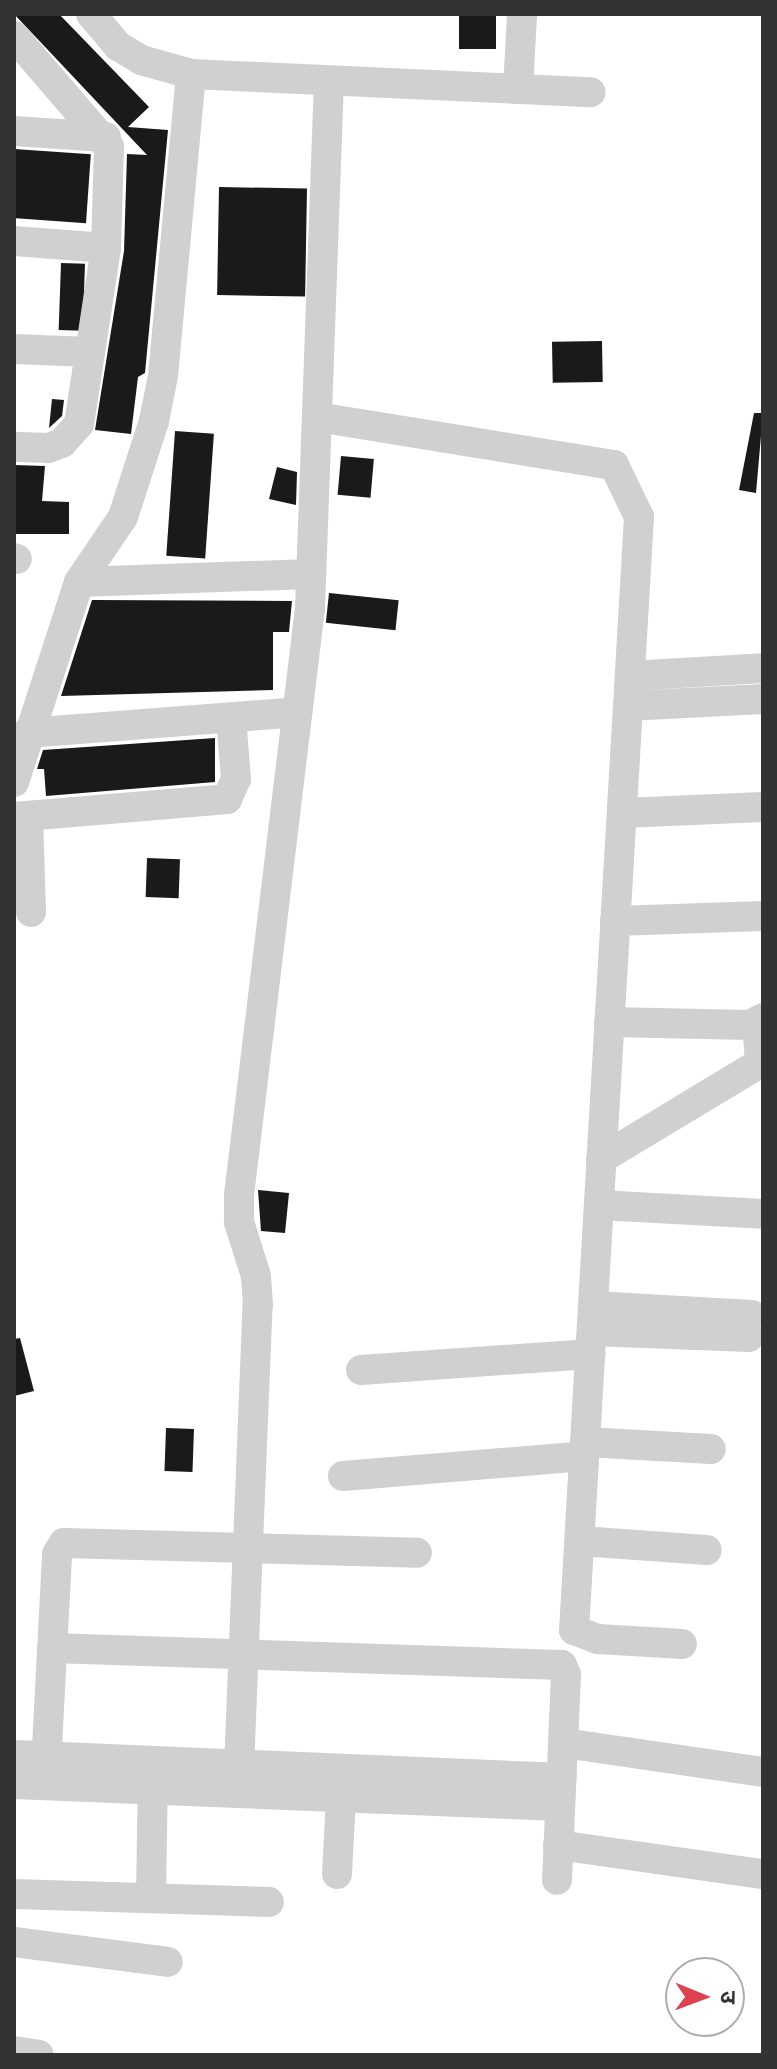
<!DOCTYPE html>
<meta charset="utf-8">
<style>
body{margin:0}
#map{position:relative;width:777px;height:2069px;overflow:hidden;background:#fff;font-family:"Sofia Sans Condensed","Noto Sans Devanagari",sans-serif}
div>[style]{position:absolute}
[style*='--x']{left:calc(var(--x)*1px);top:calc(var(--y)*1px);width:calc(var(--w)*1px);rotate:calc(var(--a)*1deg)}
.building>*{inset:0;background:#1a1a1a;transform-origin:0 0}
.minor>*{height:30px;margin:-15px;padding:0 15px;transform-origin:15px;border-radius:15px;background:#d0d0d0}
span{translate:-50% -50%;white-space:nowrap;text-align:center;line-height:1.15;-webkit-text-stroke:8px #fff;paint-order:stroke}
.frame{position:absolute;inset:0;border:16px solid #333;pointer-events:none}
.north{position:absolute;left:665px;top:1957px;width:80px;height:80px;box-sizing:border-box;background:#fff;border:2px solid #adadad;border-radius:50%;rotate:91deg;font-size:22px;font-weight:700;line-height:32px;text-align:center;color:#333}
.north::after{content:'';display:block;margin:auto;width:28px;height:36px;background:#de414f;clip-path:polygon(50% 0,100% 100%,50% 72%,0 100%)}
</style>
<div id="map">
<div class="building">
<div style="clip-path:polygon(14px 14px,59px 14px,149px 107px,128px 127px,168px 130px,145px 373px,138px 377px,131px 434px,95px 430px,124px 251px,127px 154px,147px 155px)"></div>
<div style="left:459px;top:14px;width:37px;height:35px"></div>
<div style="left:14px;top:149px;width:77px;height:69px;rotate:4deg"></div>
<div style="left:219px;top:187px;width:88px;height:108px;rotate:1deg"></div>
<div style="left:61px;top:263px;width:24px;height:67px;rotate:2deg"></div>
<div style="left:602px;top:341px;width:41px;height:50px;rotate:89deg"></div>
<div style="clip-path:polygon(52px 399px,64px 400px,62px 416px,49px 428px)"></div>
<div style="clip-path:polygon(754px 413px,763px 413px,756px 493px,739px 490px)"></div>
<div style="left:175px;top:431px;width:39px;height:125px;rotate:4deg"></div>
<div style="left:341px;top:456px;width:33px;height:39px;rotate:5deg"></div>
<div style="clip-path:polygon(14px 465px,45px 466px,42px 501px,69px 502px,69px 534px,14px 534px)"></div>
<div style="clip-path:polygon(277px 467px,297px 472px,296px 505px,269px 499px)"></div>
<div style="left:329px;top:593px;width:70px;height:30px;rotate:6deg"></div>
<div style="clip-path:polygon(92px 600px,292px 601px,289px 632px,273px 632px,273px 690px,61px 696px)"></div>
<div style="clip-path:polygon(215px 738px,215px 782px,46px 796px,44px 769px,37px 769px,43px 750px)"></div>
<div style="left:147px;top:858px;width:33px;height:39px;rotate:2deg"></div>
<div style="clip-path:polygon(258px 1190px,289px 1193px,285px 1233px,261px 1231px)"></div>
<div style="clip-path:polygon(20px 1338px,34px 1391px,14px 1396px,14px 1339px)"></div>
<div style="left:166px;top:1428px;width:28px;height:43px;rotate:2deg"></div>
</div>
<div class="minor">
<div style="--x:91;--y:14;--w:42;--a:49.8"></div>
<div style="--x:118;--y:46;--w:27;--a:31"></div>
<div style="--x:141;--y:60;--w:52;--a:15.6"></div>
<div style="--x:191;--y:74;--w:400;--a:2.6"></div>
<div style="--x:14;--y:36;--w:146;--a:49.4"></div>
<div style="--x:109;--y:147;--w:101;--a:91.7"></div>
<div style="--x:106;--y:248;--w:178;--a:98.7"></div>
<div style="--x:79;--y:424;--w:25;--a:132"></div>
<div style="--x:62;--y:443;--w:15;--a:160"></div>
<div style="--x:48;--y:448;--w:34;--a:-178"></div>
<div style="--x:518;--y:89;--w:75;--a:-86.9"></div>
<div style="--x:14;--y:131;--w:92;--a:3.7"></div>
<div style="--x:14;--y:241;--w:92;--a:4.4"></div>
<div style="--x:14;--y:349;--w:76;--a:2.3"></div>
<div style="--x:317;--y:417;--w:301;--a:9.2"></div>
<div style="--x:614;--y:465;--w:58;--a:64.3"></div>
<div style="--x:639;--y:517;--w:1115;--a:93.34"></div>
<div style="--x:574;--y:1630;--w:26;--a:21"></div>
<div style="--x:598;--y:1639;--w:84;--a:3.4"></div>
<div style="--x:14;--y:558;--w:3;--a:18"></div>
<div style="--x:79;--y:582;--w:232;--a:-2"></div>
<div style="--x:630;--y:676;--w:133;--a:-3.4"></div>
<div style="--x:628;--y:706;--w:135;--a:-3"></div>
<div style="--x:27;--y:733;--w:271;--a:-4.4"></div>
<div style="--x:14;--y:782;--w:210;--a:-72"></div>
<div style="--x:79;--y:582;--w:78;--a:-55.9"></div>
<div style="--x:123;--y:517;--w:101;--a:-72.1"></div>
<div style="--x:154;--y:421;--w:46;--a:-78.7"></div>
<div style="--x:163;--y:376;--w:303;--a:-84.7"></div>
<div style="--x:622;--y:813;--w:141;--a:-2.4"></div>
<div style="--x:28;--y:816;--w:96;--a:88.2"></div>
<div style="--x:14;--y:817;--w:214;--a:-4.8"></div>
<div style="--x:227;--y:799;--w:22;--a:-66"></div>
<div style="--x:236;--y:779;--w:62;--a:-94.6"></div>
<div style="--x:615;--y:921;--w:148;--a:-1.9"></div>
<div style="--x:609;--y:1022;--w:141;--a:1.2"></div>
<div style="--x:750;--y:1025;--w:15;--a:-28"></div>
<div style="--x:601;--y:1159;--w:186;--a:-31.1"></div>
<div style="--x:760;--y:1063;--w:42;--a:-94.1"></div>
<div style="--x:599;--y:1205;--w:164;--a:3.1"></div>
<div style="--x:593;--y:1306;--w:159;--a:3.2"></div>
<div style="--x:592;--y:1331;--w:157;--a:2.2"></div>
<div style="--x:361;--y:1370;--w:230;--a:-4"></div>
<div style="--x:585;--y:1442;--w:126;--a:3.2"></div>
<div style="--x:343;--y:1476;--w:242;--a:-4.7"></div>
<div style="--x:580;--y:1541;--w:127;--a:4.1"></div>
<div style="--x:52;--y:1648;--w:510;--a:1.91"></div>
<div style="--x:562;--y:1665;--w:11;--a:68"></div>
<div style="--x:566;--y:1675;--w:205;--a:92.5"></div>
<div style="--x:564;--y:1743;--w:201;--a:8.3"></div>
<div style="--x:14;--y:1755;--w:548;--a:2.4"></div>
<div style="--x:14;--y:1784;--w:546;--a:2.31"></div>
<div style="--x:45;--y:1785;--w:231;--a:-87"></div>
<div style="--x:57;--y:1554;--w:13;--a:-58"></div>
<div style="--x:64;--y:1543;--w:353;--a:1.6"></div>
<div style="--x:238;--y:1793;--w:488;--a:-87.7"></div>
<div style="--x:258;--y:1305;--w:29;--a:-94"></div>
<div style="--x:256;--y:1276;--w:57;--a:-107.5"></div>
<div style="--x:239;--y:1222;--w:27;--a:-90"></div>
<div style="--x:239;--y:1195;--w:591;--a:-83.1"></div>
<div style="--x:310;--y:608;--w:527;--a:-87.94"></div>
<div style="--x:558;--y:1845;--w:207;--a:8.1"></div>
<div style="--x:337;--y:1874;--w:95;--a:-87"></div>
<div style="--x:14;--y:1894;--w:255;--a:1.8"></div>
<div style="--x:151;--y:1898;--w:126;--a:-89.1"></div>
<div style="--x:14;--y:1942;--w:155;--a:7.4"></div>
<div style="--x:14;--y:2051;--w:25;--a:9"></div>
</div>
<div class="frame"></div>
<div class="north">उ</div>
</div>
